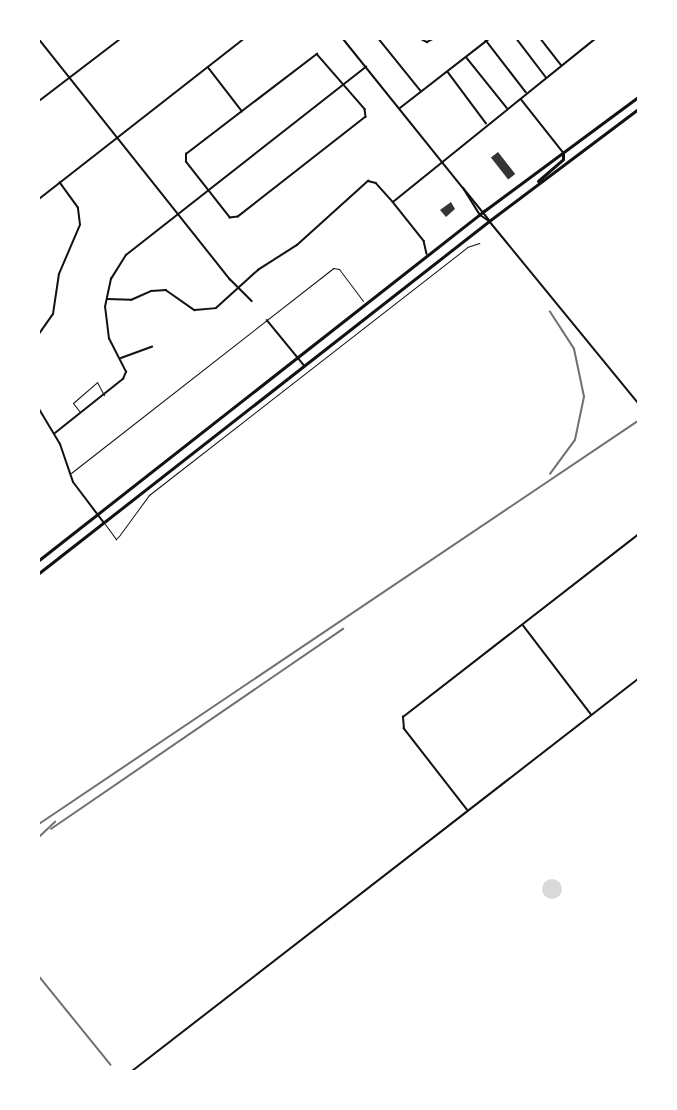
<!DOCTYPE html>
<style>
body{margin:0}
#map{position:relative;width:677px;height:1110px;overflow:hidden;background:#fff;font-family:"Alegreya Sans",sans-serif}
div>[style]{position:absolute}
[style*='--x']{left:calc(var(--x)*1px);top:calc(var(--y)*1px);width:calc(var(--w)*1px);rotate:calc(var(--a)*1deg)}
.water>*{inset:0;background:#d9d9d9}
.round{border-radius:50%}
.building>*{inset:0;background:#353535;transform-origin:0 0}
.service>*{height:1px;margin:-0.5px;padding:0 0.5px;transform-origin:0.5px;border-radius:0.5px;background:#111}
.minor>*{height:1.5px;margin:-0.75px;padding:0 0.75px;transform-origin:0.75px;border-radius:0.75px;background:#111}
.tertiary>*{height:2px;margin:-1px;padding:0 1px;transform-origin:1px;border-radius:1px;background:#111}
.secondary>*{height:2px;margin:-1px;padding:0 1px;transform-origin:1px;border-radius:1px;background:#111}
.primary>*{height:3px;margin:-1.5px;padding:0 1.5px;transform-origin:1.5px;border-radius:1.5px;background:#111}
.rail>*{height:1.5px;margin:-0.75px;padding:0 0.75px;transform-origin:0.75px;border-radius:0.75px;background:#707070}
span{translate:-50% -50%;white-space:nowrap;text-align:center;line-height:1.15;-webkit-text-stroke:4.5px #fff;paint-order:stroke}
.frame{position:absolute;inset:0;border:40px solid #fff;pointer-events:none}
</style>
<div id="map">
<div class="water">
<div class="round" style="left:542px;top:879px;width:20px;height:20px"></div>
</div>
<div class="building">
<div style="left:498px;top:152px;width:28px;height:9px;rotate:52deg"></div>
<div style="clip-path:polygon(451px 202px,455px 209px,446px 217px,440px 210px)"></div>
</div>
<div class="service">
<div style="--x:80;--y:412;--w:11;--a:-128"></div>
<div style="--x:73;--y:403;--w:32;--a:-41"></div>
<div style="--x:97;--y:382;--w:15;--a:62"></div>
<div style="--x:71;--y:473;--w:333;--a:-38"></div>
<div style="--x:333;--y:268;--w:6;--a:9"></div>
<div style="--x:339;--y:269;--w:40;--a:53"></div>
<div style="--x:105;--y:524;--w:19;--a:54"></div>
<div style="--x:116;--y:539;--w:4;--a:-45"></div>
<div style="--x:119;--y:536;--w:51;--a:-53.8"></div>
<div style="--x:149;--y:495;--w:403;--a:-37.9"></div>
<div style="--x:467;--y:247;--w:13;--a:-18"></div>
</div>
<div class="minor">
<div style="--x:39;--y:39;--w:307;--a:51.5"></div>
<div style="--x:230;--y:279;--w:31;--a:45"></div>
<div style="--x:379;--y:39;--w:67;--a:51.1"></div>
<div style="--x:421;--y:39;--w:7;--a:27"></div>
<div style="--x:427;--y:42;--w:7;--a:-27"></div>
<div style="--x:485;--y:39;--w:67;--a:52.3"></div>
<div style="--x:517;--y:39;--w:48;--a:52.7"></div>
<div style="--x:541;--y:39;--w:33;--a:52"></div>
<div style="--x:317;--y:54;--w:73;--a:48.9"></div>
<div style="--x:365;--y:109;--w:8;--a:83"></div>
<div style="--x:366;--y:117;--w:162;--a:142"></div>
<div style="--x:238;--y:217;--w:8;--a:173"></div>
<div style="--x:230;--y:218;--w:71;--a:-128.2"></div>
<div style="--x:186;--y:162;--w:8;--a:-90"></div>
<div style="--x:186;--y:154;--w:165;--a:-37.4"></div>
<div style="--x:467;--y:58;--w:64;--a:51.3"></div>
<div style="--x:208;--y:67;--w:56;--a:52.3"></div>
<div style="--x:448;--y:72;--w:64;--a:53.3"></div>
<div style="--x:521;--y:99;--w:68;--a:51.6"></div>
<div style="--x:39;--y:101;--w:102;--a:-37.4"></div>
<div style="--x:400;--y:108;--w:113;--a:-37.8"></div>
<div style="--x:39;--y:199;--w:260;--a:-38"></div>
<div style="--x:393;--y:202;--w:260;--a:-38.9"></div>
<div style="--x:107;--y:299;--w:24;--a:2"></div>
<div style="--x:131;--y:300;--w:22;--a:-24"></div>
<div style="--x:151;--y:291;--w:15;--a:-4"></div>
<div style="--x:166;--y:290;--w:35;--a:35"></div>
<div style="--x:195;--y:310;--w:21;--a:-5"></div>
<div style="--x:216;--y:308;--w:57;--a:-42.1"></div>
<div style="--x:258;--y:270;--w:46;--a:-32.7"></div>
<div style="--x:297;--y:245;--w:96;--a:-42"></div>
<div style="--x:368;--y:181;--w:8;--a:14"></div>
<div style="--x:376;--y:183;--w:25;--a:48"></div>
<div style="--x:393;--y:202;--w:50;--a:51.5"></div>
<div style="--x:424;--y:241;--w:13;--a:77"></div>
<div style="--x:267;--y:320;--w:58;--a:50.6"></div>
<div style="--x:39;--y:334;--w:24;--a:-55"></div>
<div style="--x:53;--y:314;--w:40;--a:-81.5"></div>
<div style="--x:59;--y:274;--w:53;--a:-66.8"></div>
<div style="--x:80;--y:225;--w:17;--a:-97"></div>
<div style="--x:78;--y:208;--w:31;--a:-126"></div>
<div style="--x:121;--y:358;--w:33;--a:-20"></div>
<div style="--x:55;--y:433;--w:87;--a:-38.5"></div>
<div style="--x:123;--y:379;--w:8;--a:-67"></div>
<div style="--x:126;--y:372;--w:37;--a:-117"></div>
<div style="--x:109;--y:339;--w:32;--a:-97"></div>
<div style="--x:105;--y:307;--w:29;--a:-78"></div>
<div style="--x:111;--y:279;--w:28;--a:-58"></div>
<div style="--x:126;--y:255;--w:305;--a:-38.1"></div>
<div style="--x:523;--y:625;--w:112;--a:52.6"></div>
<div style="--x:467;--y:810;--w:103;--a:-127.9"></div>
<div style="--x:404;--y:729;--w:12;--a:-95"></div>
<div style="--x:403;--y:717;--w:297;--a:-37.8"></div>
</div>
<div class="tertiary">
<div style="--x:489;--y:221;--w:235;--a:50.7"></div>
<div style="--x:39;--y:409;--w:41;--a:59"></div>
<div style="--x:60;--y:444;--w:40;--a:71.1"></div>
<div style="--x:73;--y:482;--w:51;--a:52.9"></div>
<div style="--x:132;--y:1071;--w:640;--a:-37.77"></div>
</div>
<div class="secondary">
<div style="--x:343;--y:39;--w:191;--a:51.2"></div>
<div style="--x:463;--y:188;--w:32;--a:58"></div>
<div style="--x:480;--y:215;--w:11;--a:34"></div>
<div style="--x:463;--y:188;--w:41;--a:50.9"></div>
</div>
<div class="primary">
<div style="--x:538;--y:181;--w:33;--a:-41"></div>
<div style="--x:563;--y:159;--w:7;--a:-90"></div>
<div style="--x:39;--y:560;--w:566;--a:-38.11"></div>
<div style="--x:484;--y:211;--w:192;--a:-36.5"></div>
<div style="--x:39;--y:573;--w:571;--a:-38.03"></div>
<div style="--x:489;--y:221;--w:186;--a:-36.9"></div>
</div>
<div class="rail">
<div style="--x:550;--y:474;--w:42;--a:-53.7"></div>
<div style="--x:575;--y:440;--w:44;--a:-78.2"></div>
<div style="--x:584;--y:397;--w:49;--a:-101.8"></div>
<div style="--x:574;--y:349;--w:44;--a:-123"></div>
<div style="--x:39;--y:824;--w:722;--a:-33.93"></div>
<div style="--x:51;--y:829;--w:354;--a:-34.4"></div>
<div style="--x:39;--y:837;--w:22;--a:-43"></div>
<div style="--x:39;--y:976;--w:114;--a:51"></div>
</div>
<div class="frame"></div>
</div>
